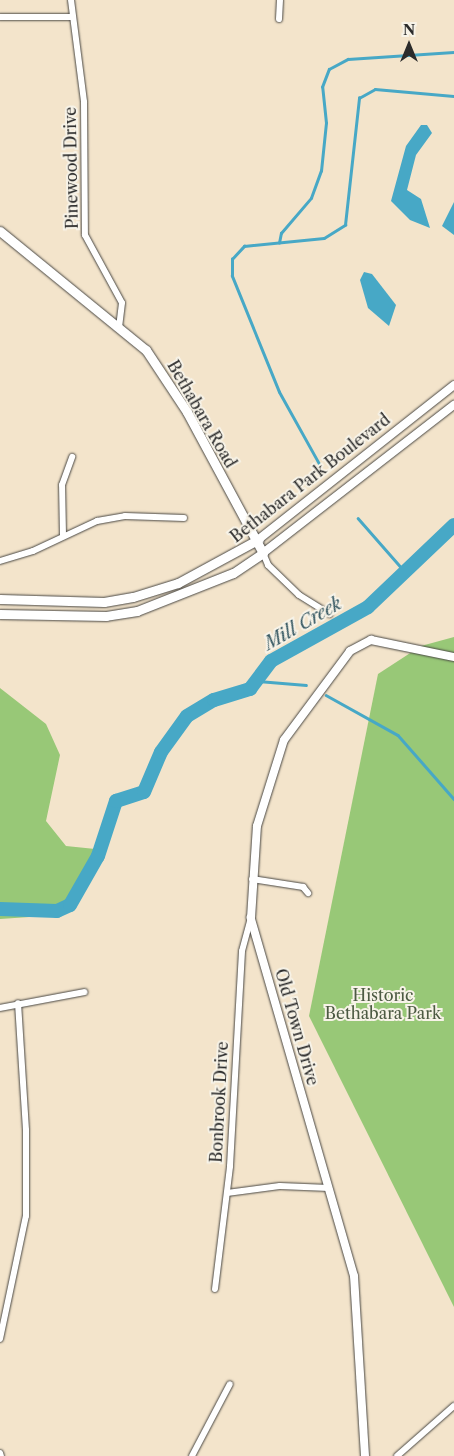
<!DOCTYPE html>
<style>
body{margin:0}
#map{position:relative;width:454px;height:1456px;overflow:hidden;background:#f3e4cb;font-family:"Libre Caslon Text",serif}
div>[style]{position:absolute}
[style*='--x']{left:calc(var(--x)*1px);top:calc(var(--y)*1px);width:calc(var(--w)*1px);rotate:calc(var(--a)*1deg)}
.green>*{inset:0;background:#98c877}
.water>*{inset:0;background:#47a8c6}
.stream>*{height:2.5px;margin:-1.25px;padding:0 1.25px;transform-origin:1.25px;border-radius:1.25px;background:#47a8c6}
.river>*{height:14px;margin:-7px;padding:0 7px;transform-origin:7px;border-radius:7px;background:#47a8c6}
.roads{filter:drop-shadow(0 0 1px #494743) drop-shadow(0 0 1px #494743)}
.minor>*{height:6px;margin:-3px;padding:0 3px;transform-origin:3px;border-radius:3px;background:#fff}
.tertiary>*{height:8px;margin:-4px;padding:0 4px;transform-origin:4px;border-radius:4px;background:#fff}
.secondary>*{height:9px;margin:-4.5px;padding:0 4.5px;transform-origin:4.5px;border-radius:4.5px;background:#fff}
span{translate:-50% -50%;white-space:nowrap;text-align:center;line-height:1.15;-webkit-text-stroke:4px #f7f3e8;paint-order:stroke}
.street-label{font-size:16px;color:#2b2b2b}
.park-label{font-size:16px;color:#4c5a42}
.water-label{font-size:18px;color:#355761;font-style:italic}
.north{position:absolute;left:384px;top:20px;width:50px;height:50px;-webkit-text-stroke:4px #f7f3e8;paint-order:stroke;rotate:0deg;font-size:14px;font-weight:700;line-height:20px;text-align:center;color:#2b2b2b}
.north::after{content:'';display:block;margin:auto;width:18px;height:22px;background:#2b2b2b;clip-path:polygon(50% 0,100% 100%,50% 72%,0 100%)}
</style>
<div id="map">
<div class="green">
<div style="clip-path:polygon(454px 637px,454px 1307px,309px 1016px,378px 674px,421px 646px)"></div>
<div style="clip-path:polygon(0 688px,46px 724px,60px 755px,46px 821px,66px 846px,105px 850px,84px 890px,59px 915px,0 919px)"></div>
</div>
<div class="water">
<div style="clip-path:polygon(421px 125px,427px 125px,432px 133px,416px 155px,407px 190px,421px 199px,430px 228px,410px 220px,391px 201px,406px 146px)"></div>
<div style="clip-path:polygon(454px 202px,454px 235px,442px 226px)"></div>
<div style="clip-path:polygon(364px 272px,372px 274px,396px 305px,389px 326px,368px 308px,360px 280px)"></div>
</div>
<div class="stream">
<div style="--x:279;--y:243;--w:10;--a:-79"></div>
<div style="--x:281;--y:233;--w:46;--a:-49.4"></div>
<div style="--x:311;--y:198;--w:29;--a:-70"></div>
<div style="--x:321;--y:171;--w:48;--a:-84.1"></div>
<div style="--x:326;--y:123;--w:36;--a:-96"></div>
<div style="--x:322;--y:87;--w:19;--a:-69"></div>
<div style="--x:329;--y:69;--w:21;--a:-28"></div>
<div style="--x:348;--y:59;--w:106;--a:-3.8"></div>
<div style="--x:319;--y:464;--w:82;--a:-119.1"></div>
<div style="--x:279;--y:392;--w:125;--a:-112.1"></div>
<div style="--x:232;--y:276;--w:17;--a:-90"></div>
<div style="--x:232;--y:259;--w:18;--a:-47"></div>
<div style="--x:244;--y:246;--w:80;--a:-5.7"></div>
<div style="--x:324;--y:238;--w:25;--a:-32"></div>
<div style="--x:345;--y:225;--w:128;--a:-83.7"></div>
<div style="--x:359;--y:98;--w:18;--a:-29"></div>
<div style="--x:375;--y:89;--w:79;--a:5.1"></div>
<div style="--x:358;--y:518;--w:74;--a:48.8"></div>
<div style="--x:258;--y:681;--w:48;--a:4.8"></div>
<div style="--x:326;--y:695;--w:82;--a:29.1"></div>
<div style="--x:398;--y:735;--w:85;--a:48.8"></div>
</div>
<div class="river">
<div style="--x:0;--y:909;--w:57;--a:2"></div>
<div style="--x:57;--y:911;--w:14;--a:-25"></div>
<div style="--x:70;--y:905;--w:56;--a:-60.3"></div>
<div style="--x:98;--y:856;--w:58;--a:-71.9"></div>
<div style="--x:116;--y:801;--w:29;--a:-18"></div>
<div style="--x:144;--y:792;--w:43;--a:-67"></div>
<div style="--x:161;--y:752;--w:44;--a:-54.2"></div>
<div style="--x:187;--y:716;--w:31;--a:-31"></div>
<div style="--x:214;--y:700;--w:38;--a:-17"></div>
<div style="--x:250;--y:689;--w:35;--a:-53"></div>
<div style="--x:271;--y:661;--w:111;--a:-29.1"></div>
<div style="--x:368;--y:607;--w:119;--a:-43.6"></div>
</div>
<div class="roads">
<div class="minor">
<div style="--x:71;--y:0;--w:103;--a:82.7"></div>
<div style="--x:84;--y:102;--w:133;--a:89.6"></div>
<div style="--x:85;--y:235;--w:77;--a:61.4"></div>
<div style="--x:122;--y:303;--w:23;--a:97"></div>
<div style="--x:0;--y:17;--w:71;--a:0"></div>
<div style="--x:279;--y:19;--w:19;--a:-87"></div>
<div style="--x:63;--y:535;--w:50;--a:-91.1"></div>
<div style="--x:62;--y:485;--w:30;--a:-70"></div>
<div style="--x:263;--y:553;--w:13;--a:67"></div>
<div style="--x:268;--y:565;--w:43;--a:44.1"></div>
<div style="--x:299;--y:595;--w:36;--a:32"></div>
<div style="--x:0;--y:561;--w:34;--a:-17"></div>
<div style="--x:33;--y:551;--w:71;--a:-25.1"></div>
<div style="--x:97;--y:521;--w:28;--a:-10"></div>
<div style="--x:125;--y:516;--w:59;--a:1.9"></div>
<div style="--x:252;--y:879;--w:52;--a:8.9"></div>
<div style="--x:303;--y:887;--w:8;--a:50"></div>
<div style="--x:0;--y:1008;--w:86;--a:-10.7"></div>
<div style="--x:227;--y:1193;--w:53;--a:-7.5"></div>
<div style="--x:280;--y:1186;--w:49;--a:2.3"></div>
<div style="--x:215;--y:1289;--w:124;--a:-83"></div>
<div style="--x:230;--y:1166;--w:215;--a:-86.8"></div>
<div style="--x:242;--y:951;--w:34;--a:-75"></div>
<div style="--x:0;--y:1339;--w:126;--a:-78.1"></div>
<div style="--x:26;--y:1216;--w:86;--a:-90"></div>
<div style="--x:26;--y:1130;--w:127;--a:-93.6"></div>
<div style="--x:0;--y:1453;--w:3;--a:72"></div>
<div style="--x:192;--y:1456;--w:81;--a:-62.2"></div>
<div style="--x:397;--y:1456;--w:76;--a:-41.3"></div>
</div>
<div class="tertiary">
<div style="--x:259;--y:539;--w:248;--a:-38.3"></div>
<div style="--x:263;--y:553;--w:242;--a:-37.8"></div>
<div style="--x:365;--y:1456;--w:180;--a:-93.5"></div>
<div style="--x:354;--y:1276;--w:373;--a:-106.1"></div>
<div style="--x:251;--y:918;--w:92;--a:-86.3"></div>
<div style="--x:257;--y:826;--w:90;--a:-72.6"></div>
<div style="--x:284;--y:740;--w:111;--a:-53.4"></div>
<div style="--x:350;--y:651;--w:24;--a:-28"></div>
<div style="--x:371;--y:640;--w:85;--a:11.6"></div>
</div>
<div class="secondary">
<div style="--x:0;--y:231;--w:188;--a:39.2"></div>
<div style="--x:146;--y:350;--w:74;--a:56.5"></div>
<div style="--x:187;--y:412;--w:160;--a:61.7"></div>
<div style="--x:263;--y:553;--w:36;--a:146"></div>
<div style="--x:233;--y:573;--w:103;--a:158.4"></div>
<div style="--x:137;--y:611;--w:31;--a:171"></div>
<div style="--x:106;--y:616;--w:106;--a:-178.9"></div>
<div style="--x:0;--y:599;--w:104;--a:1.7"></div>
<div style="--x:104;--y:602;--w:29;--a:-10"></div>
<div style="--x:133;--y:597;--w:47;--a:-17.3"></div>
<div style="--x:178;--y:583;--w:92;--a:-28.5"></div>
</div>
</div>
<div class="street-label">
<span style="left:71px;top:168px;rotate:-91deg">Pinewood Drive</span>
<span style="left:202px;top:414px;rotate:60deg">Bethabara Road</span>
<span style="left:310px;top:478px;rotate:-38deg">Bethabara Park Boulevard</span>
<span style="left:297px;top:1027px;rotate:74deg">Old Town Drive</span>
<span style="left:219px;top:1102px;rotate:-87deg">Bonbrook Drive</span>
</div>
<div class="park-label">
<span style="left:383px;top:1004px">Historic<br>Bethabara Park</span>
</div>
<div class="water-label">
<span style="left:303px;top:624px;rotate:-30deg">Mill Creek</span>
</div>
<div class="north">N</div>
</div>
